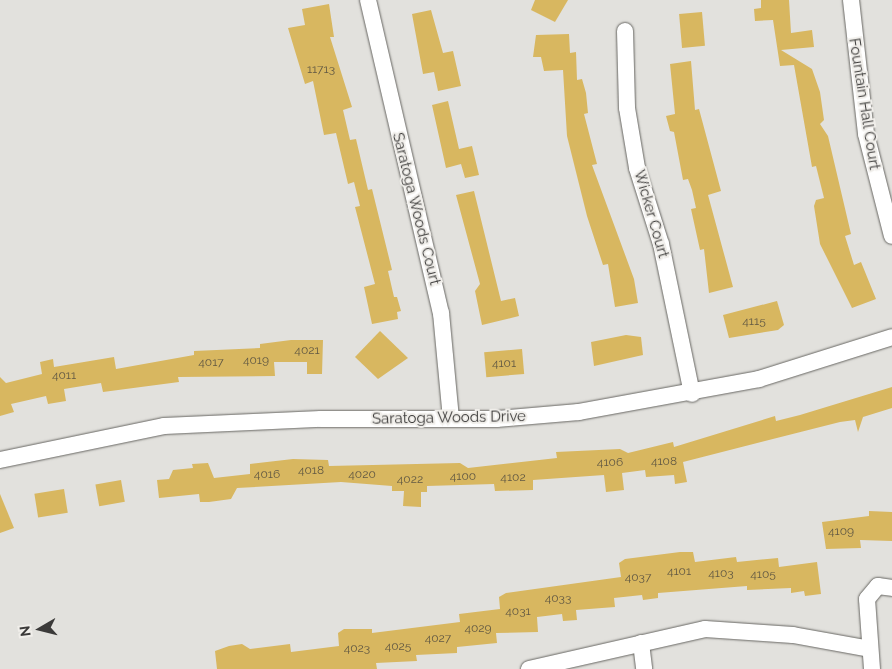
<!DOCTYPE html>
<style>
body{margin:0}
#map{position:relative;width:892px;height:669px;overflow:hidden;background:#e2e1dd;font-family:Raleway,sans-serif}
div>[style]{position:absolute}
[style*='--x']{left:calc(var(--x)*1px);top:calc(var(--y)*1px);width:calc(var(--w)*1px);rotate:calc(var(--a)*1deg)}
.building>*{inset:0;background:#d8b760;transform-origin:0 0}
.roads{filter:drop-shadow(0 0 1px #686763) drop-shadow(0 0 1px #686763)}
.street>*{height:16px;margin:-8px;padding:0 8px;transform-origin:8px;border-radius:8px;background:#fff}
span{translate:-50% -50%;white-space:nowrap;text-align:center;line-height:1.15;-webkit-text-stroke:4px #f0eeea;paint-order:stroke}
.number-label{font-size:12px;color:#625943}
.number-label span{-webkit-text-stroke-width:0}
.street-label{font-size:15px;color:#3b3a39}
.north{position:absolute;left:15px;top:604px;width:50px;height:50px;-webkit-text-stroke:4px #f0eeea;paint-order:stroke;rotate:262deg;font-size:14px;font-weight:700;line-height:20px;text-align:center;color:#3b3a39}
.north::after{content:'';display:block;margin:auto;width:18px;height:22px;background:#3b3a39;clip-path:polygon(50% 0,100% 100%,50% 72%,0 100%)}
</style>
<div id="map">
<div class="building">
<div style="clip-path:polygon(535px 0,568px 0,555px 22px,531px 10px)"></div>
<div style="clip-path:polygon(761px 0,789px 0,791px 33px,812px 30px,814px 47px,781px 50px,812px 69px,820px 92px,824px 120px,820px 124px,828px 136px,851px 234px,845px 236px,854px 265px,861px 262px,876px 299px,852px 308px,820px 244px,814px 206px,816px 200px,824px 198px,816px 166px,812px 167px,794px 65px,780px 66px,773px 20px,755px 21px,754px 9px,761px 8px)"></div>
<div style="clip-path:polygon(329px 4px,334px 37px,330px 37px,352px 107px,343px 110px,350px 140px,356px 139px,368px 190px,372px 189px,392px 270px,388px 271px,394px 297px,397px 297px,401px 311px,397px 312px,398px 319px,372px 324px,364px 287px,375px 284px,355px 207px,360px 206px,354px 182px,348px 184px,336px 133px,324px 135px,313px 81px,305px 84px,288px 28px,305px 25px,302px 9px)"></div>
<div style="clip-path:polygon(431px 10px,443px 53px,453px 51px,461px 86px,438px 91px,434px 72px,423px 74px,412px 14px)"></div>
<div style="left:702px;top:12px;width:34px;height:23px;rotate:85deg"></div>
<div style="clip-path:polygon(569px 34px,570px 53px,576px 52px,577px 80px,582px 79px,586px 93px,588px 113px,584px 114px,597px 164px,592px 165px,634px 279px,638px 303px,615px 307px,608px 264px,603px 265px,587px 216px,567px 136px,563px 70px,544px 71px,541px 57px,533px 57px,536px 35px)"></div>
<div style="clip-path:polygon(691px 61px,695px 110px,699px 109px,721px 191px,708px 195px,733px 287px,709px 293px,704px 249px,700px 250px,691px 209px,696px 208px,692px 190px,688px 179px,683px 180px,674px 132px,670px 131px,666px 116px,675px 114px,670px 64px)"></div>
<div style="clip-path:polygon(448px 101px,459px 149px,472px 146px,479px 175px,465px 178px,461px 164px,446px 168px,432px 105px)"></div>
<div style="clip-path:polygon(474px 191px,501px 301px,515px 298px,519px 316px,482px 325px,475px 291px,480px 284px,456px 195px)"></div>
<div style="clip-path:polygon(777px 301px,784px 325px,778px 330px,729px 338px,723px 315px)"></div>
<div style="clip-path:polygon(380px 331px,408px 358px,378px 379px,355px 357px)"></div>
<div style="clip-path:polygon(626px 335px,641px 337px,643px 355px,594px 366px,591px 342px)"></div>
<div style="clip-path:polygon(291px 340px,323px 340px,322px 374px,307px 374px,307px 362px,274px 362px,275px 376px,178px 377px,179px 382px,103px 392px,101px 383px,64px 389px,66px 401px,48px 404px,46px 396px,11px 404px,14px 412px,0 416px,0 377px,6px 383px,42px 374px,40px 362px,53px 359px,54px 367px,114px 357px,116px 369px,194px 355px,194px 351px,260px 348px,260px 344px)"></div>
<div style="left:522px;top:349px;width:25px;height:38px;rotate:85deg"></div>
<div style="clip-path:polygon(892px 387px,892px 408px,863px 417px,858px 432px,855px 420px,840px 422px,683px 462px,687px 482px,675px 484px,674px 475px,646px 477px,645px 470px,622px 473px,624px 490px,606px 492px,604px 475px,533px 480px,533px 490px,495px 491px,494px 484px,427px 486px,427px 492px,421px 492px,421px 507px,403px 506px,404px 491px,392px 491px,392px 486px,341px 482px,237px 488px,231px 499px,209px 502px,200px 502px,199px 494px,159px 498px,157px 480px,169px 479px,173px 470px,193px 468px,192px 464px,208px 463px,214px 478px,250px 474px,250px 464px,293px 459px,328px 460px,329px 466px,460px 463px,468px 468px,557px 458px,556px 452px,620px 449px,628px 453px,673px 442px,674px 447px,775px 416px,776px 421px,800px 415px)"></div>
<div style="left:121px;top:480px;width:22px;height:26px;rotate:80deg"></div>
<div style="left:64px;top:489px;width:24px;height:30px;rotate:81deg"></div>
<div style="clip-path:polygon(0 494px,14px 528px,0 533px)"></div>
<div style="clip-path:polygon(869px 511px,892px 512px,892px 541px,860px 540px,861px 548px,826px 549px,822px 522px,869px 516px)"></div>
<div style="clip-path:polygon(680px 552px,693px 552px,695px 562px,736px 557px,737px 562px,778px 558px,779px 567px,817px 562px,821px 594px,805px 596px,804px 591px,791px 593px,791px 588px,747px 590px,747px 586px,658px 593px,658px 598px,643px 600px,642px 595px,614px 598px,615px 607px,576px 610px,577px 620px,563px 621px,562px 614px,537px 617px,538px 632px,496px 633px,497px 643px,457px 647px,457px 653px,416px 655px,417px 661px,376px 663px,377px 669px,217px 669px,215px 651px,229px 646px,242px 644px,250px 649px,290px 644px,291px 652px,339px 646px,338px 633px,344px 629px,372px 629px,372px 633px,460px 622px,459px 614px,500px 609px,499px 597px,506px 593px,621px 577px,619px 563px,625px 559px)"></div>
</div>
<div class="roads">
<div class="street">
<div style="--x:368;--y:0;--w:321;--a:76.9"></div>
<div style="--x:441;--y:313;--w:106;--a:84.6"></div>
<div style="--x:851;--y:0;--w:135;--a:83.6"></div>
<div style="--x:866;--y:134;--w:105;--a:75.7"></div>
<div style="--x:625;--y:31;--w:77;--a:88.5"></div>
<div style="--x:627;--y:108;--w:61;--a:80.5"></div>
<div style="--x:637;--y:168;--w:80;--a:72.5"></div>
<div style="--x:661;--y:244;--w:153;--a:78.3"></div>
<div style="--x:0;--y:460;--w:167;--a:-11.7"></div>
<div style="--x:164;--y:426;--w:157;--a:-2.6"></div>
<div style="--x:321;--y:419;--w:176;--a:0"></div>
<div style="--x:497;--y:419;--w:82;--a:-4.9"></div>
<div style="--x:579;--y:412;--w:183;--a:-10.4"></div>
<div style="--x:759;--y:379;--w:139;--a:-17.5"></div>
<div style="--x:641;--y:643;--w:26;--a:83"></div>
<div style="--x:529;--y:669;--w:180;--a:-12.8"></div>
<div style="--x:705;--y:629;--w:88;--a:3.9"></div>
<div style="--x:793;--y:635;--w:78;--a:10.3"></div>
<div style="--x:872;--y:669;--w:70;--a:-94.1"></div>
<div style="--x:867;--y:599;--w:17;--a:-50"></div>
<div style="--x:878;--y:586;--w:14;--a:8"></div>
</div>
</div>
<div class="number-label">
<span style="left:321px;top:70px">11713</span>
<span style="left:754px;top:322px">4115</span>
<span style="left:307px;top:351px">4021</span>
<span style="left:256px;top:361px">4019</span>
<span style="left:211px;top:363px">4017</span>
<span style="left:504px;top:364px">4101</span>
<span style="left:64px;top:376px">4011</span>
<span style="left:664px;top:462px">4108</span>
<span style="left:610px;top:463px">4106</span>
<span style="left:311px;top:471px">4018</span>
<span style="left:267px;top:475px">4016</span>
<span style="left:362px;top:475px">4020</span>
<span style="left:463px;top:477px">4100</span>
<span style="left:513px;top:478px">4102</span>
<span style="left:410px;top:480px">4022</span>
<span style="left:841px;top:532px">4109</span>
<span style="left:679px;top:572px">4101</span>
<span style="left:721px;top:574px">4103</span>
<span style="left:763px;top:575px">4105</span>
<span style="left:638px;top:578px">4037</span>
<span style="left:558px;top:599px">4033</span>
<span style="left:518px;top:612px">4031</span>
<span style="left:478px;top:629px">4029</span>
<span style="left:438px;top:639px">4027</span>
<span style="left:398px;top:647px">4025</span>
<span style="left:357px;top:649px">4023</span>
</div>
<div class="street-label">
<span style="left:864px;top:104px;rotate:81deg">Fountain Hall Court</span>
<span style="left:416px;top:209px;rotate:76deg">Saratoga Woods Court</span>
<span style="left:651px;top:214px;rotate:74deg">Wicker Court</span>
<span style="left:449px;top:418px;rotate:-1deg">Saratoga Woods Drive</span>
</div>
<div class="north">N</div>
</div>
